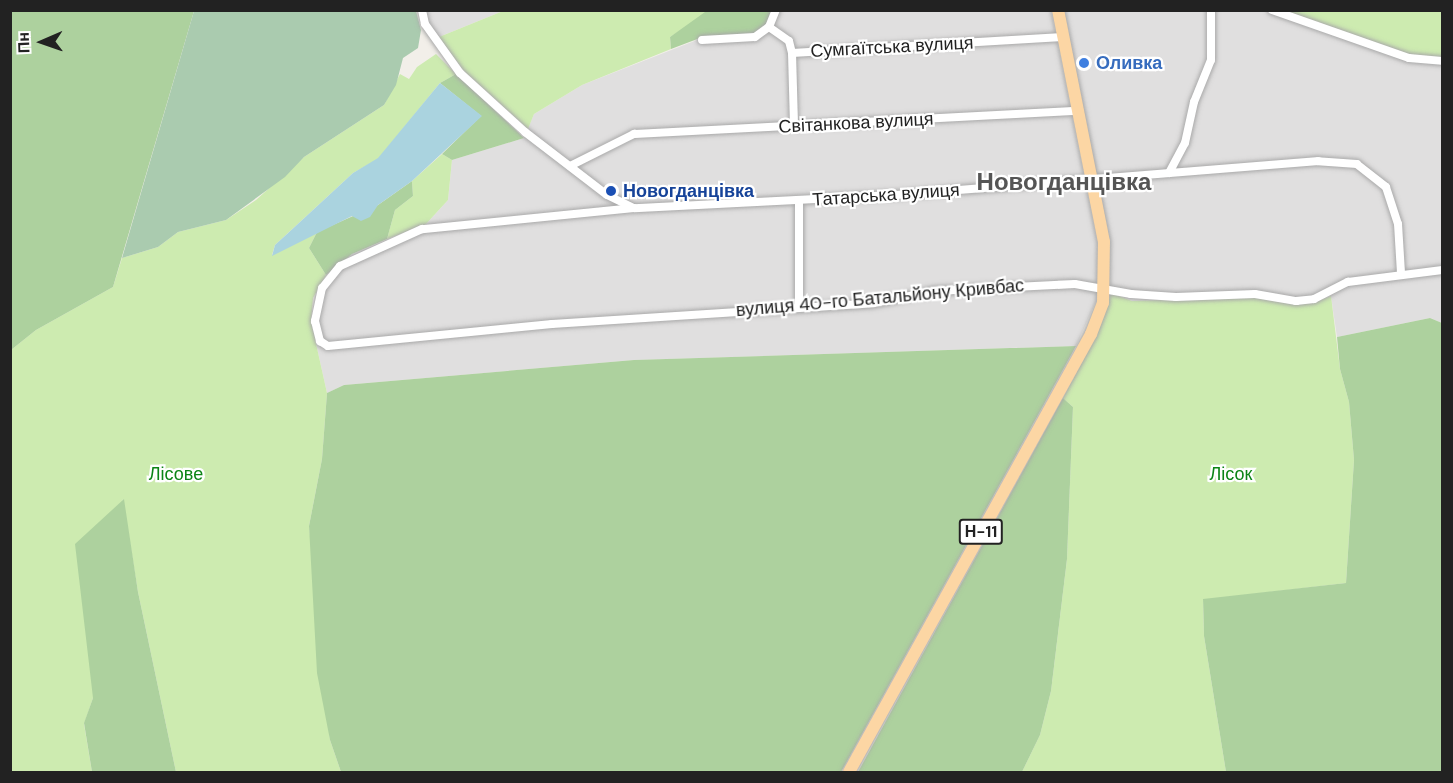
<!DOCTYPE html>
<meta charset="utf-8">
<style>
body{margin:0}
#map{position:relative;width:1453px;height:783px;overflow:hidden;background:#f2efe9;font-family:"DM Sans",sans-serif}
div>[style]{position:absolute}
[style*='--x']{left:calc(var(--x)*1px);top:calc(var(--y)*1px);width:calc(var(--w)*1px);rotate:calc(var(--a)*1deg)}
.residential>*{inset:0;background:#e0dfdf}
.grass>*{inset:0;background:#cdebb0}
.forest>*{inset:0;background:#add19e}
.cemetery>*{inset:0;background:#aacbaf}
.water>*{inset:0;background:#aad3df}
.roads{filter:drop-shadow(0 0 2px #a9a9a9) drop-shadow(0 0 2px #a9a9a9)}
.minor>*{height:8px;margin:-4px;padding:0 4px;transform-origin:4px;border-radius:4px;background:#fff}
.primary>*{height:12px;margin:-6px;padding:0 6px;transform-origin:6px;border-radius:6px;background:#fcd6a4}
.dots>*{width:16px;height:16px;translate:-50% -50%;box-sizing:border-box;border:3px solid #fff;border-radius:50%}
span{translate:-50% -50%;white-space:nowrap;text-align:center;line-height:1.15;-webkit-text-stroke:4.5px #fff;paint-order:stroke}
.shield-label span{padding:2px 4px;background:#fff;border:2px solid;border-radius:4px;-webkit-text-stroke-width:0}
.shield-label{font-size:16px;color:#222;font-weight:700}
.street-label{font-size:18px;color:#222}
.shop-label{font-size:18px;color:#366cbe;font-weight:700}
.left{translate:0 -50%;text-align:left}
.transit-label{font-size:18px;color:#164399;font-weight:700}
.park-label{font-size:18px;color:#0c8416}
.district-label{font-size:24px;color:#555;font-weight:700}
.frame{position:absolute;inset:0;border:12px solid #222;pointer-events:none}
.north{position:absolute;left:12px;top:12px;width:60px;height:60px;-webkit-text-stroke:4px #fff;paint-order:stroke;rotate:268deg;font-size:16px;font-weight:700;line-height:24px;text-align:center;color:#222}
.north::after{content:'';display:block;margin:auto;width:21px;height:27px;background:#222;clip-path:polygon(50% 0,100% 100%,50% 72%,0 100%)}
</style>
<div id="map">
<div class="residential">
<div style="clip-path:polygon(422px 11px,503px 11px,434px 39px)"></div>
<div style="clip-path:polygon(771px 11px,1051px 11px,1098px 246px,1097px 299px,1076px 346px,634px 360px,344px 385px,327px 393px,311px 321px,318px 285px,352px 254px,426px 224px,448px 200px,452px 160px,524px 138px,534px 114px,582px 85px)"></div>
<div style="clip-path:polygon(1064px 11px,1282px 11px,1442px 58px,1442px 323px,1430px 318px,1337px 337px,1331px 297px,1313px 303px,1132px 301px,1111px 293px,1108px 240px)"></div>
</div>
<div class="grass">
<div style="clip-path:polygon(503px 11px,711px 11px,670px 37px,671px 49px,582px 85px,534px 114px,528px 129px,463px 70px,439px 37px)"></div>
<div style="clip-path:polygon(1282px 11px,1442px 11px,1442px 58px,1411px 56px)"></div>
<div style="clip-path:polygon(436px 54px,456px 74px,440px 83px,378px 159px,353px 173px,275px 245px,272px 255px,317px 232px,309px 248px,326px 275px,313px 298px,311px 321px,327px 393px,322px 459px,309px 526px,330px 740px,341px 772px,176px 772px,138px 592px,123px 499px,93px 698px,84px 724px,92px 772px,11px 772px,11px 350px,36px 330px,113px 287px,122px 258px,158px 247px,178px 232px,226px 220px,256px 200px,304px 157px,384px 105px,400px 74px,409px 79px,417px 67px)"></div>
<div style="clip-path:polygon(442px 154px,452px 160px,448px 200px,426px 224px,387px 239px,395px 210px,413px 196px,412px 181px)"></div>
<div style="clip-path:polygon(1111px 293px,1132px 301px,1255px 297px,1313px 303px,1331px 296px,1340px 369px,1349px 402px,1354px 460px,1346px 583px,1203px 600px,1204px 636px,1226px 772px,1022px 772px,1040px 735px,1051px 691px,1067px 559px,1073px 407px,1063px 398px,1097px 334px)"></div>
</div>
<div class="forest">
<div style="clip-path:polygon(11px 11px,194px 11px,113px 287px,36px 330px,11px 350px)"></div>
<div style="clip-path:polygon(771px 11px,766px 24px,755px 33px,700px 38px,671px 49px,670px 37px,705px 12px)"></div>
<div style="clip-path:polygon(456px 74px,524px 138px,452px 160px,442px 154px,481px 116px,440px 83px)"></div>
<div style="clip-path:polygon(412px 181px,413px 196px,395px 210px,387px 239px,352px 254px,326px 275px,309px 248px,317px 232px,378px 205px)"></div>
<div style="clip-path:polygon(1430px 318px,1442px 323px,1442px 772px,1226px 772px,1204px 636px,1203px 599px,1346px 583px,1354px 460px,1349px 402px,1340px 369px,1337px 337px)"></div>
<div style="clip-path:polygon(1076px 346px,841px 772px,341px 772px,330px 740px,317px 673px,309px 526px,322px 459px,327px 393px,344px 385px,634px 360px)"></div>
<div style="clip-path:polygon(1063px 398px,1073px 407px,1067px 559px,1051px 691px,1040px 735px,1022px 772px,858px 772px)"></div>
<div style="clip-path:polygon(124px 499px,138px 592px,176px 772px,92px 772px,84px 723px,93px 698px,75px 544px)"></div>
</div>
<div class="cemetery">
<div style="clip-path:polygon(194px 11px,416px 11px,421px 30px,418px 48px,403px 58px,396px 85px,384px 105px,304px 157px,285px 177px,226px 220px,178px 232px,158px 247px,122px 258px)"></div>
</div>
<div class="water">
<div style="clip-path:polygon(440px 83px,482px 116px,412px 181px,378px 205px,370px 217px,361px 221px,352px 216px,272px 256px,275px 245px,287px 234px,353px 173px,378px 158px)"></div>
</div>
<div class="roads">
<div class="minor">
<div style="--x:422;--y:10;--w:14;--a:78"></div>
<div style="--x:425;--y:24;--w:60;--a:54.5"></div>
<div style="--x:460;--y:73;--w:88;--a:42.2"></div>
<div style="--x:525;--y:132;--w:103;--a:37.5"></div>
<div style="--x:607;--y:195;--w:28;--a:26"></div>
<div style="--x:1272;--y:10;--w:145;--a:19.3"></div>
<div style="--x:1409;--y:58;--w:33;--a:5"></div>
<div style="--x:769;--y:27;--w:18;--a:-68"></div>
<div style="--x:702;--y:40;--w:53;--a:-3.2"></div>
<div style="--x:755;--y:37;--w:17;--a:-36"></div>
<div style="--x:769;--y:27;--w:24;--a:35"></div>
<div style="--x:789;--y:41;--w:12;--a:76"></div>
<div style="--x:792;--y:53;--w:271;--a:-3.4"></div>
<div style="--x:792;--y:53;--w:73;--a:88.4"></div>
<div style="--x:570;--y:166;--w:72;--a:-26.6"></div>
<div style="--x:634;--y:134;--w:445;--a:-3"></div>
<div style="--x:1169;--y:173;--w:34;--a:-62"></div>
<div style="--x:1185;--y:143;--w:42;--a:-77.6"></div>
<div style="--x:1194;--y:102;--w:45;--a:-68"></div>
<div style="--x:1211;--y:60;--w:50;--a:-90"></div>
<div style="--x:1401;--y:273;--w:49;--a:-93.5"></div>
<div style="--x:1398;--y:224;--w:39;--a:-108"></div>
<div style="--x:1386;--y:187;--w:37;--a:-142"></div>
<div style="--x:1357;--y:164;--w:39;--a:-176"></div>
<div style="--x:1318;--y:161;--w:425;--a:175.4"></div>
<div style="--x:894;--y:195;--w:260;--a:177.1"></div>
<div style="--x:634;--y:208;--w:213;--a:174.3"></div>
<div style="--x:422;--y:229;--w:90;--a:155.7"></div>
<div style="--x:340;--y:266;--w:28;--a:129"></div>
<div style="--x:322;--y:288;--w:34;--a:102"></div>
<div style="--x:315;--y:321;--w:21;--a:76"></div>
<div style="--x:320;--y:341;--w:9;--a:32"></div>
<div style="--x:328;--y:346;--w:225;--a:-5.6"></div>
<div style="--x:552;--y:324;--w:322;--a:-3.7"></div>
<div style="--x:873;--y:303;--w:64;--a:-10.8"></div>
<div style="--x:936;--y:291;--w:139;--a:-2.9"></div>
<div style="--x:1075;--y:284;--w:57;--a:10.1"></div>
<div style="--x:1131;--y:294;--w:45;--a:3.8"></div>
<div style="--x:1176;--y:297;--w:79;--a:-2.2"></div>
<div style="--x:1255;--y:294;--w:42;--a:9.7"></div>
<div style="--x:1296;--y:301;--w:18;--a:-6"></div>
<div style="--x:1314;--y:299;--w:38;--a:-27"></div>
<div style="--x:1348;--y:282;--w:95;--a:-7.3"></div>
<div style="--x:799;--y:305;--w:104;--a:-90"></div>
</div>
<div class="primary">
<div style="--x:849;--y:772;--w:500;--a:-61.08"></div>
<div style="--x:1091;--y:334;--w:33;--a:-69"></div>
<div style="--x:1103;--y:303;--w:61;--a:-89.1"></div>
<div style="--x:1104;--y:242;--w:237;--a:-101.2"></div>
</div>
</div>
<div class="dots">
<div style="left:1084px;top:63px;background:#3f7fe0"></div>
<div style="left:611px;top:191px;background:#1a4fb4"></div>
</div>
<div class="shield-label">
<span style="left:981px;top:532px">Н-11</span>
</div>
<div class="street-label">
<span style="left:892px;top:47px;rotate:-3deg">Сумгаїтська вулиця</span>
<span style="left:856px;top:123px;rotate:-3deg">Світанкова вулиця</span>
<span style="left:886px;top:195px;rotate:-4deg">Татарська вулиця</span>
<span style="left:880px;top:298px;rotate:-5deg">вулиця 40-го Батальйону Кривбас</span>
</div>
<div class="shop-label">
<span class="left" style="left:1096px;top:63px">Оливка</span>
</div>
<div class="transit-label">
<span class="left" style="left:623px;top:191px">Новогданцівка</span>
</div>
<div class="park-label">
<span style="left:176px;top:474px">Лісове</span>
<span style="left:1231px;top:474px">Лісок</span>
</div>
<div class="district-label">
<span style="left:1064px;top:182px">Новогданцівка</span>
</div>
<div class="frame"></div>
<div class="north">Пн</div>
</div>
